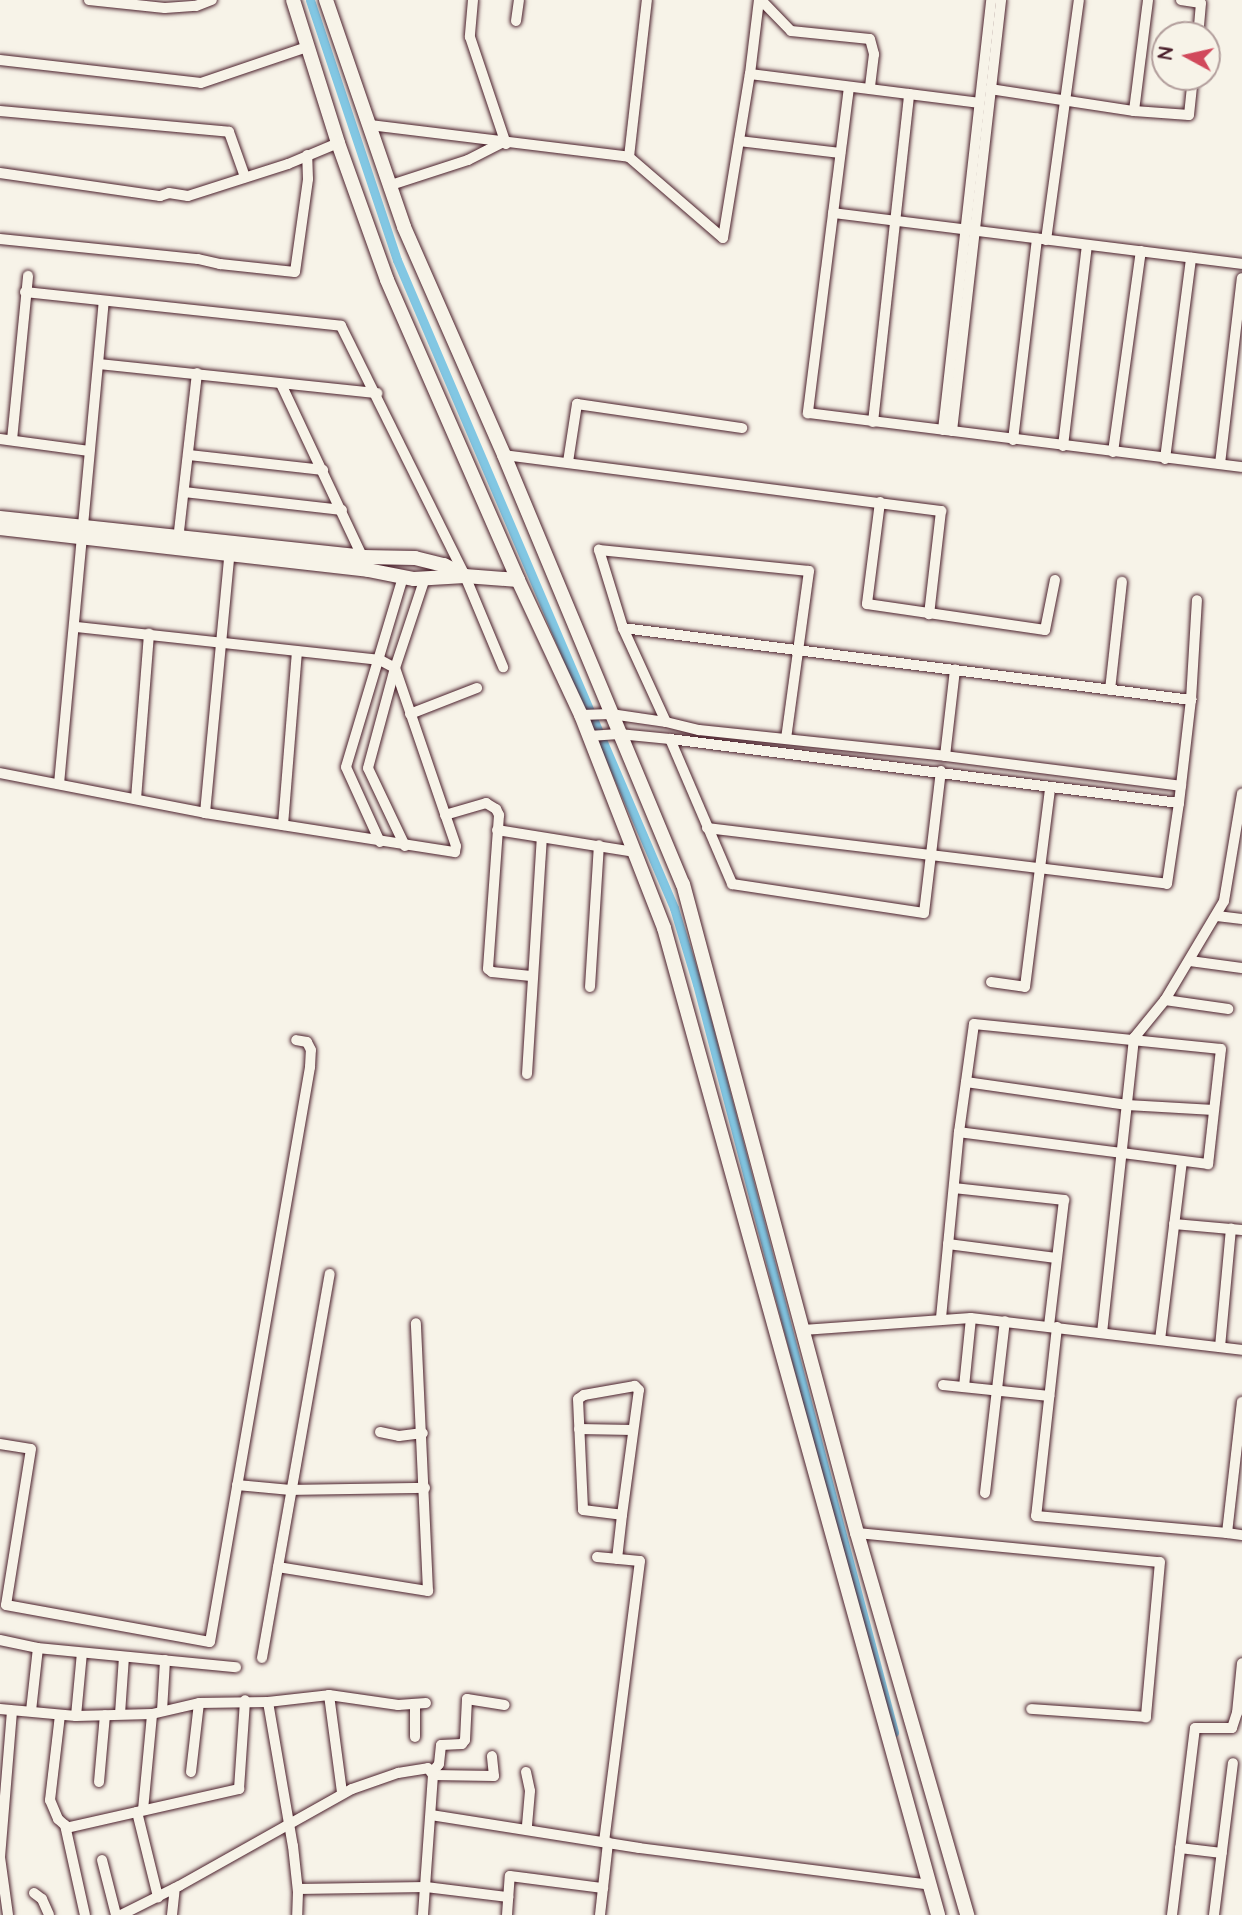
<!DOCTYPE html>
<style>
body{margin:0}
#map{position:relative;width:1242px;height:1915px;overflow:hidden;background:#f7f3e8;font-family:"Architects Daughter",sans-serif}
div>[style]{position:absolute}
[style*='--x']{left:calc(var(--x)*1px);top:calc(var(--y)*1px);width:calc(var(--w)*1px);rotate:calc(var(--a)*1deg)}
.canal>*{height:9px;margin:-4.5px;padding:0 4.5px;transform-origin:4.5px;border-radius:4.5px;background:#82c7e3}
.roads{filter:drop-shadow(0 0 2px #4a1f2b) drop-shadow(0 0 2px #4a1f2b)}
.street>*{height:10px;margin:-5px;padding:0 5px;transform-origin:5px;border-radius:5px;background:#f7f3e8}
.secondary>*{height:14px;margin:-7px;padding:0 7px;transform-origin:7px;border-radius:7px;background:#f7f3e8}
span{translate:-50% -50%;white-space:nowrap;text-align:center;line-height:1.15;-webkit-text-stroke:5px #f7f3e8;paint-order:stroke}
.north{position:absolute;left:1151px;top:21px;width:70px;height:70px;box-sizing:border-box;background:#f7f3e8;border:2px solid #b29e9c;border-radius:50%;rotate:278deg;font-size:19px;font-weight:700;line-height:28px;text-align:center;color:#4a1f2b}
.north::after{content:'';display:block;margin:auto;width:24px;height:32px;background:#d1495b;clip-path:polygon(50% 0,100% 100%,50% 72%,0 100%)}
</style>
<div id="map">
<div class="canal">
<div style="--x:310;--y:0;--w:274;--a:71.5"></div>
<div style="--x:397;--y:260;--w:705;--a:66.85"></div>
<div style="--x:674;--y:908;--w:79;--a:73.2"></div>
<div style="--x:697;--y:984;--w:774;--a:75.25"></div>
</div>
<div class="roads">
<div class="street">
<div style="--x:89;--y:0;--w:76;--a:6"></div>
<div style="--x:165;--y:8;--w:31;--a:-4"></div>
<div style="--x:196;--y:6;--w:17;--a:-21"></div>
<div style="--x:473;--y:0;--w:37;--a:95"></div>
<div style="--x:470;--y:37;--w:113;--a:71.4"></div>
<div style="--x:761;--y:0;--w:43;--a:45.9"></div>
<div style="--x:791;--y:31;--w:79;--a:5.8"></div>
<div style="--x:870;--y:39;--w:16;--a:75"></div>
<div style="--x:874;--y:54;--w:35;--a:97"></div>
<div style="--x:1181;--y:0;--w:20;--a:9"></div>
<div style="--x:1201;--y:3;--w:32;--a:95"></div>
<div style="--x:516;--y:21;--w:21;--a:-82"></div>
<div style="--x:0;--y:60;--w:202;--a:6.5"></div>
<div style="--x:201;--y:83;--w:112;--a:-18.8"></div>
<div style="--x:750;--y:74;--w:230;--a:7.2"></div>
<div style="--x:849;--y:87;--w:329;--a:97.2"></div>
<div style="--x:808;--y:413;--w:437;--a:7.1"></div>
<div style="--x:990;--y:89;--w:146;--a:8.7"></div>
<div style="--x:1134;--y:111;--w:55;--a:4.2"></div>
<div style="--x:1189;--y:115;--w:38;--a:-84"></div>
<div style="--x:0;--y:111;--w:230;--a:5.2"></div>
<div style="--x:229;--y:132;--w:48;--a:70.4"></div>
<div style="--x:1134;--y:111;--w:112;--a:-82.8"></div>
<div style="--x:370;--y:125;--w:261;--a:7"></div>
<div style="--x:629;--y:157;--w:124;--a:40.8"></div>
<div style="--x:739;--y:141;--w:102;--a:6.8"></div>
<div style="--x:629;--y:157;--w:158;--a:-83.5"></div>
<div style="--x:0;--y:173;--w:162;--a:8.2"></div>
<div style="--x:160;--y:196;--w:9;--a:-18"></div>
<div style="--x:169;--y:193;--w:19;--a:9"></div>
<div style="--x:188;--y:196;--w:105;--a:-17.7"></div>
<div style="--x:288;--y:164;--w:54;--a:-22.8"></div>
<div style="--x:391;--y:185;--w:81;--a:-18"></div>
<div style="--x:468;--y:160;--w:38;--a:-27"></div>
<div style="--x:833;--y:213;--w:412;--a:7.1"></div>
<div style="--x:723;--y:238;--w:166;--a:-80.7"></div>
<div style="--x:750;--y:74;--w:75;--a:-83.1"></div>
<div style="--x:0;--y:239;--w:199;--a:5.8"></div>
<div style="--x:198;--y:259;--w:23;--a:13"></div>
<div style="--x:220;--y:264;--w:75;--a:6.1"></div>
<div style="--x:295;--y:272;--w:94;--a:-82"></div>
<div style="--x:308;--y:179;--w:24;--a:-92"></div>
<div style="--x:1046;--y:240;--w:242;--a:-82.2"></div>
<div style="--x:25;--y:292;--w:318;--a:6.1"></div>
<div style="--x:341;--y:326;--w:279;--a:63.6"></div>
<div style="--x:465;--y:576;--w:99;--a:67.3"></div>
<div style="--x:99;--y:364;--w:280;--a:6"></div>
<div style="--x:281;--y:384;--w:195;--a:64.8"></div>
<div style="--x:873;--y:422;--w:330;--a:-83.7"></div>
<div style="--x:943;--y:430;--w:433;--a:-83.6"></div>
<div style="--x:952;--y:431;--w:434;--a:-83.5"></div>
<div style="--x:0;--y:439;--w:90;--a:7.7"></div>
<div style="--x:12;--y:440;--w:165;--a:-84.4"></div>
<div style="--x:1013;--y:440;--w:203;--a:-83.2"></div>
<div style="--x:1063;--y:446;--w:202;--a:-83.2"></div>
<div style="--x:1113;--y:452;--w:203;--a:-82.1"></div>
<div style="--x:189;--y:455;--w:135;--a:6.4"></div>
<div style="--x:504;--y:455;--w:441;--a:7.3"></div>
<div style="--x:941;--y:511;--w:104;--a:96.6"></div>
<div style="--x:1165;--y:459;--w:203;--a:-82.6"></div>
<div style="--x:568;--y:462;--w:59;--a:-81.2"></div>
<div style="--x:577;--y:404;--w:167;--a:8.3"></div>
<div style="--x:1220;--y:464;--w:187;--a:-83.3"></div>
<div style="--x:184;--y:492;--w:159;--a:6.5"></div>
<div style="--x:880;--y:502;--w:103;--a:97.3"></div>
<div style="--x:867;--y:604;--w:180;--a:8.3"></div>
<div style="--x:1045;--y:630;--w:51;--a:-78.7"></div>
<div style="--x:178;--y:540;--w:168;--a:-83.5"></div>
<div style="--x:623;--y:628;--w:573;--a:7.22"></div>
<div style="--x:1110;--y:690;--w:109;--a:-83.7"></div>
<div style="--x:410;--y:714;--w:72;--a:-21.2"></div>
<div style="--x:581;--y:715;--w:30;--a:-2"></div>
<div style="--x:611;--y:714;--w:56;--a:8.3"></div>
<div style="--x:666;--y:722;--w:34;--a:14"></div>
<div style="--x:699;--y:730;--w:247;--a:6"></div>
<div style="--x:945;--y:756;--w:238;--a:7.2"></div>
<div style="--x:666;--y:722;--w:103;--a:-114.6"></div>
<div style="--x:623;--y:628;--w:82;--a:-107.1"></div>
<div style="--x:599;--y:550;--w:211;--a:5.7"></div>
<div style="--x:809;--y:571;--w:169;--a:97.8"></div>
<div style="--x:589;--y:736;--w:30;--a:-4"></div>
<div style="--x:619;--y:734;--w:51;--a:5.6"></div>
<div style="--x:670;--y:739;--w:513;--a:7.17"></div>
<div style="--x:1179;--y:803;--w:104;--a:-83.4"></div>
<div style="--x:1191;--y:700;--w:100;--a:-86.6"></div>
<div style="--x:670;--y:739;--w:158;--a:66.8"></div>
<div style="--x:732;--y:884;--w:194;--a:8.6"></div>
<div style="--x:924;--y:913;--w:143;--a:-83.2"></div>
<div style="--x:945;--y:756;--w:87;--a:-83.4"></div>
<div style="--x:0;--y:773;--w:209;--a:11"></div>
<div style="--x:205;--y:813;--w:253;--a:8.9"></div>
<div style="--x:455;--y:852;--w:6;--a:-81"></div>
<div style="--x:456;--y:846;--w:188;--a:-108.9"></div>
<div style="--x:395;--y:668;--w:17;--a:-152"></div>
<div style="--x:380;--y:660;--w:307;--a:-173.8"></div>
<div style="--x:59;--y:784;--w:485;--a:-84.7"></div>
<div style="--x:136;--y:799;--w:166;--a:-85.5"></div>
<div style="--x:205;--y:813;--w:265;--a:-84.6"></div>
<div style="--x:445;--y:815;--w:43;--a:-16.3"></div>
<div style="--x:486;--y:803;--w:12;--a:31"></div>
<div style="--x:496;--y:809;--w:7;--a:63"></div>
<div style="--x:499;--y:815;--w:154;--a:94.1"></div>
<div style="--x:488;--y:969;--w:5;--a:37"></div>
<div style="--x:492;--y:972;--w:39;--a:6"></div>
<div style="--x:283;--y:825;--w:174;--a:-85.4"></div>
<div style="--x:707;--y:828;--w:463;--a:6.9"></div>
<div style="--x:1167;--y:884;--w:82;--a:-81.6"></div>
<div style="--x:497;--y:830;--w:140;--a:9.1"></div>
<div style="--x:380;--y:842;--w:82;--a:-114.4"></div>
<div style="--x:346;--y:767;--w:198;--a:-73.3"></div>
<div style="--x:405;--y:846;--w:86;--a:-115.4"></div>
<div style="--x:368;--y:768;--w:104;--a:-74.9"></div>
<div style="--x:395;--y:668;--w:95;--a:-71.6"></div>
<div style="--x:1217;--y:916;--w:25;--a:7"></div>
<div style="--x:1190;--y:961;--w:52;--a:7.7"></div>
<div style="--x:991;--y:982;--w:34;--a:8"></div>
<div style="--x:1025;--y:987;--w:201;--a:-82.8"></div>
<div style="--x:590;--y:987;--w:142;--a:-86.4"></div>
<div style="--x:1165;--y:1000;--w:64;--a:8.1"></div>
<div style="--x:527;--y:1074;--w:236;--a:-86.4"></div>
<div style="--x:966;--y:1082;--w:163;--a:8.1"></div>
<div style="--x:1127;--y:1105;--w:87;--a:3.3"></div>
<div style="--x:954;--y:1188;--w:111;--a:6.2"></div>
<div style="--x:1064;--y:1200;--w:127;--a:96.8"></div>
<div style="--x:1174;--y:1224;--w:68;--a:5"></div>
<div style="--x:948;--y:1244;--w:109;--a:7.4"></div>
<div style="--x:941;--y:1318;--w:187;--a:-84.5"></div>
<div style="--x:959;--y:1132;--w:109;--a:-82.1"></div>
<div style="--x:974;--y:1024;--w:248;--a:5.8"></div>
<div style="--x:1221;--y:1049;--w:116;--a:96.4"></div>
<div style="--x:1208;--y:1164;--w:251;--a:-172.7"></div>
<div style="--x:1057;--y:1327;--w:190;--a:96.3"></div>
<div style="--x:1036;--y:1516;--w:192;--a:5.1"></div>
<div style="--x:1227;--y:1533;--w:132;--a:-83.5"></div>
<div style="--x:803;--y:1330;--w:168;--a:-4.1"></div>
<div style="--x:971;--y:1318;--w:273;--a:6.7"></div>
<div style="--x:1102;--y:1333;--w:297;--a:-83.8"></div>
<div style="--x:1134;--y:1038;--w:49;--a:-50.8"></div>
<div style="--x:1165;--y:1000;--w:115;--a:-59.2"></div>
<div style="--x:1224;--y:901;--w:109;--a:-80.5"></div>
<div style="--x:1160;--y:1340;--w:180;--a:-83"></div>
<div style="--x:1220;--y:1347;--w:119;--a:-84.7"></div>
<div style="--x:943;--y:1385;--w:107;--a:5.9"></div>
<div style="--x:964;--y:1387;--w:69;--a:-84.2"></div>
<div style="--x:579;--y:1429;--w:54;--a:1.1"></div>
<div style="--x:380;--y:1432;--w:19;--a:12"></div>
<div style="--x:399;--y:1436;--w:24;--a:-7"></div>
<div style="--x:0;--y:1444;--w:31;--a:9"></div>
<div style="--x:31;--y:1449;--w:158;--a:99.1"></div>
<div style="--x:6;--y:1605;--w:207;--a:10.3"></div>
<div style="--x:210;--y:1642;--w:584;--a:-80.13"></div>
<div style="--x:310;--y:1067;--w:17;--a:-87"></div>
<div style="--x:311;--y:1050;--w:9;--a:-117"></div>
<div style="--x:307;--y:1042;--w:11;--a:-170"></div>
<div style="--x:237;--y:1485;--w:54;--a:5.3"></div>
<div style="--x:291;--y:1490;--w:134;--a:-0.9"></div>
<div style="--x:985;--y:1493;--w:173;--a:-83.4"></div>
<div style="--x:857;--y:1533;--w:304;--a:5.5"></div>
<div style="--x:1160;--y:1562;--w:156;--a:95.2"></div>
<div style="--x:1146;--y:1717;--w:115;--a:-176"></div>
<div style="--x:1227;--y:1533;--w:15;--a:8"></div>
<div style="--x:597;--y:1557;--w:43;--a:5.3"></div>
<div style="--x:640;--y:1561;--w:282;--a:97.3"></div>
<div style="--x:617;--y:1559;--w:44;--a:-83.5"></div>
<div style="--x:622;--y:1515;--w:126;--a:-82.3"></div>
<div style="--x:639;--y:1390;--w:6;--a:-135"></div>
<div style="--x:635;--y:1386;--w:52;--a:170"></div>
<div style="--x:584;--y:1395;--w:7;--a:146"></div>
<div style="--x:578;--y:1399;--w:111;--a:87.4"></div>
<div style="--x:583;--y:1510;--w:39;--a:7"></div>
<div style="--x:278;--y:1567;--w:152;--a:9.1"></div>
<div style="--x:428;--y:1591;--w:268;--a:-92.6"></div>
<div style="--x:0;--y:1640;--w:38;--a:12"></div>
<div style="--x:37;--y:1648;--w:200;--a:5.5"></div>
<div style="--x:262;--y:1658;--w:390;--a:-80"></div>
<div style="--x:329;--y:1695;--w:99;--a:82.4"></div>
<div style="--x:268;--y:1702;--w:146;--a:80.2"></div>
<div style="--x:293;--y:1846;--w:46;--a:83.8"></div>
<div style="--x:298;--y:1892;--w:23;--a:92"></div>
<div style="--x:415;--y:1704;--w:33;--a:90"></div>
<div style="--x:0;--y:1709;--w:76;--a:5.3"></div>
<div style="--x:76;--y:1716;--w:76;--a:-1.5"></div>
<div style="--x:152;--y:1714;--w:48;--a:-13.2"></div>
<div style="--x:199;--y:1703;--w:69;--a:-0.8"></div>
<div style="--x:268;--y:1702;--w:61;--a:-6.5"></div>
<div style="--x:329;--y:1695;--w:70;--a:8.2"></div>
<div style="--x:398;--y:1705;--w:28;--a:-4"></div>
<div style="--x:31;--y:1711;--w:63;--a:-83.7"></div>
<div style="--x:162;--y:1711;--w:51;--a:-86.6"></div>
<div style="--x:120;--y:1714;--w:57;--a:-86"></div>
<div style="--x:60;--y:1715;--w:86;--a:96.7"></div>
<div style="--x:50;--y:1800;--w:21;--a:67"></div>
<div style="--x:58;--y:1819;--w:9;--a:41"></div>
<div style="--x:65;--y:1825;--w:92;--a:77.5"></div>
<div style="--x:76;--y:1716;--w:63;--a:-84.6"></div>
<div style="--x:433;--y:1771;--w:9;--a:-49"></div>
<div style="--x:439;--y:1764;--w:19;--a:-84"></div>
<div style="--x:441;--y:1745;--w:21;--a:-3"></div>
<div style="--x:462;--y:1744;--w:5;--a:-53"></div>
<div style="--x:465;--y:1740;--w:41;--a:-87.2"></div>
<div style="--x:467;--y:1699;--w:38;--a:9"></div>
<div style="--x:191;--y:1772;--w:69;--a:-83.4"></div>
<div style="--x:526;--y:1772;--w:19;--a:78"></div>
<div style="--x:530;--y:1791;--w:38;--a:95"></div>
<div style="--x:433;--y:1775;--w:61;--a:0.9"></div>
<div style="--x:494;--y:1776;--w:20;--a:-96"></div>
<div style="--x:99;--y:1782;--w:67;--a:-84.9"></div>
<div style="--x:143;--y:1810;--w:96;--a:-84.6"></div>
<div style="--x:137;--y:1812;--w:105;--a:-12.7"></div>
<div style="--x:239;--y:1789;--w:89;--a:-86.1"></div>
<div style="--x:431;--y:1815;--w:211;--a:9"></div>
<div style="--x:639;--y:1848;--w:293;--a:7.2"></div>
<div style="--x:66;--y:1828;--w:73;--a:-12.7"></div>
<div style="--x:137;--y:1812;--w:88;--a:76.1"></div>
<div style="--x:1180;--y:1848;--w:42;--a:6.8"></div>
<div style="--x:102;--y:1860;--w:57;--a:75.7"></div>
<div style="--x:298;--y:1889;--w:128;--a:-0.9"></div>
<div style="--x:426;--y:1887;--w:83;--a:7"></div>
<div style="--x:34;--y:1893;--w:10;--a:37"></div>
<div style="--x:42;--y:1899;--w:17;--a:66"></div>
<div style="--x:8;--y:1915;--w:59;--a:-97.9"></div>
<div style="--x:0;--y:1857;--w:146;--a:-85.3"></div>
<div style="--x:121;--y:1915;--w:65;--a:-26.6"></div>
<div style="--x:179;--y:1886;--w:198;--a:-29.3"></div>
<div style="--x:352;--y:1789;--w:49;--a:-19.2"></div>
<div style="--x:398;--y:1773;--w:30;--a:-9"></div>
<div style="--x:428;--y:1768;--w:9;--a:54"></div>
<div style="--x:433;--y:1775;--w:140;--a:94.1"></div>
<div style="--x:172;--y:1915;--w:27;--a:-84"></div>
<div style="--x:507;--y:1915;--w:39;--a:-86"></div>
<div style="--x:510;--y:1876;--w:94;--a:7.4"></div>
<div style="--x:600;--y:1915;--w:73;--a:-83.7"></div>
<div style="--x:1172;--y:1915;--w:188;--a:-83"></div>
<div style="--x:1195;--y:1728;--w:37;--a:0"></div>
<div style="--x:1232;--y:1728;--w:16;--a:-72"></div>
<div style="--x:1237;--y:1713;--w:50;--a:-84.3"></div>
<div style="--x:1214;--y:1915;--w:153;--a:-82.9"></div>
</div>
<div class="secondary">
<div style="--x:293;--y:0;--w:150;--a:72.5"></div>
<div style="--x:338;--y:143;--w:145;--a:70.3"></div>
<div style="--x:387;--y:280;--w:327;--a:66.4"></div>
<div style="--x:518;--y:580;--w:149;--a:65"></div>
<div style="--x:581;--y:715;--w:229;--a:68.7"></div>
<div style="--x:664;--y:928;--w:1024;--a:74.48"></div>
<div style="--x:326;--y:0;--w:240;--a:71"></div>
<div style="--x:404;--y:227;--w:249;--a:66.3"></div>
<div style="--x:504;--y:455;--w:465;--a:67.4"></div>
<div style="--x:683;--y:884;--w:672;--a:74.99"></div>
<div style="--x:857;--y:1533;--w:398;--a:73.9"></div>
<div style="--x:0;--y:518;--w:365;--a:6.1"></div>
<div style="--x:363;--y:557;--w:52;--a:1.1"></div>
<div style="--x:415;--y:558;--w:30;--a:14"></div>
<div style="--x:444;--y:565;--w:22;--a:27"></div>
<div style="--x:0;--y:528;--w:370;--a:6.5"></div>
<div style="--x:368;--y:570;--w:47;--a:11.1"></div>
<div style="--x:414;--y:579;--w:51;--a:-3.4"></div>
<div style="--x:465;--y:576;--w:53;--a:4.3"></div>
</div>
</div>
<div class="north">N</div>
</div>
